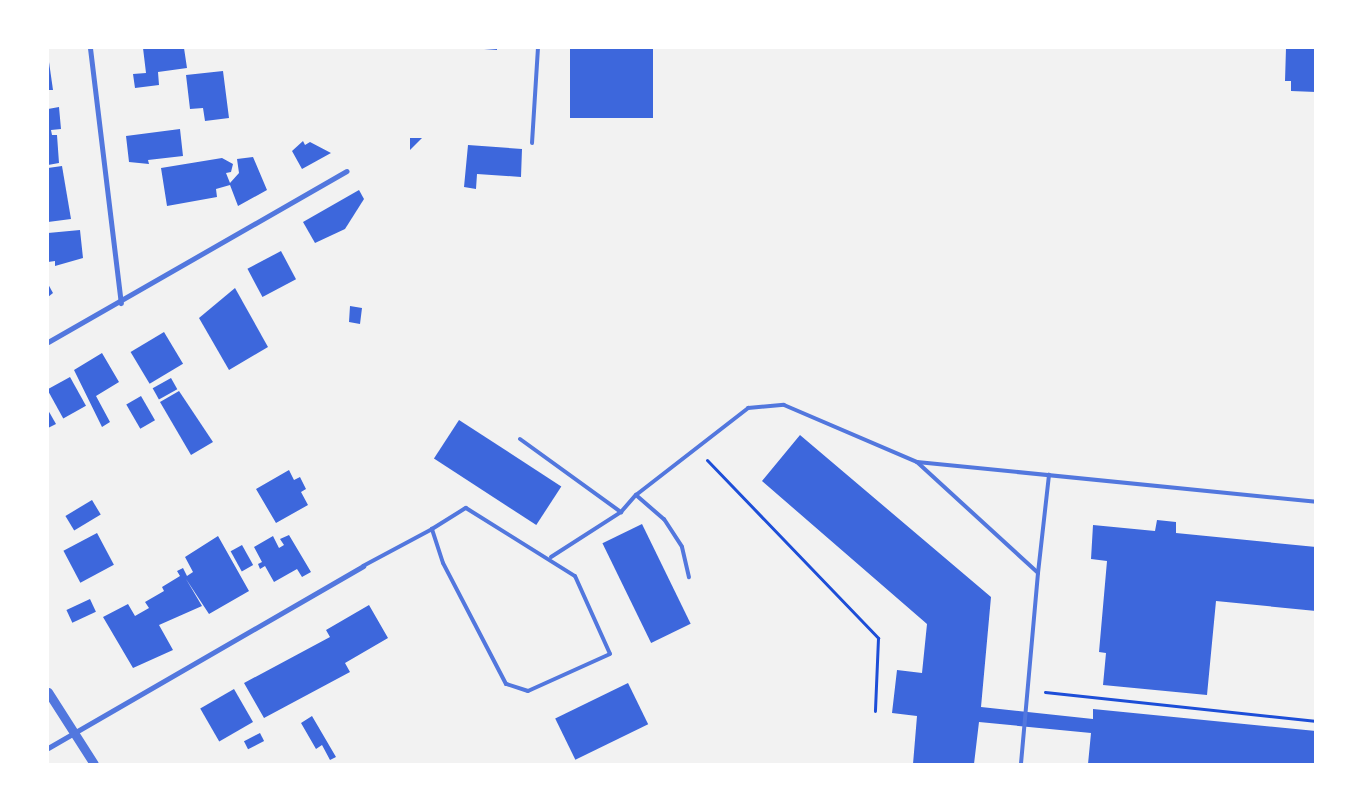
<!DOCTYPE html>
<style>
body{margin:0}
#map{position:relative;width:1363px;height:812px;overflow:hidden;background:#f2f2f2;font-family:Montserrat,sans-serif}
div>[style]{position:absolute}
[style*='--x']{left:calc(var(--x)*1px);top:calc(var(--y)*1px);width:calc(var(--w)*1px);rotate:calc(var(--a)*1deg)}
.building>*{inset:0;background:#3d67dc;transform-origin:0 0}
.path>*{height:3px;margin:-1.5px;padding:0 1.5px;transform-origin:1.5px;border-radius:1.5px;background:#1d4ed8}
.service>*{height:4px;margin:-2px;padding:0 2px;transform-origin:2px;border-radius:2px;background:#5277de}
.minor>*{height:5px;margin:-2.5px;padding:0 2.5px;transform-origin:2.5px;border-radius:2.5px;background:#5277de}
.tertiary>*{height:9px;margin:-4.5px;padding:0 4.5px;transform-origin:4.5px;border-radius:4.5px;background:#5277de}
span{translate:-50% -50%;white-space:nowrap;text-align:center;line-height:1.15;-webkit-text-stroke:4px #fff;paint-order:stroke}
.frame{position:absolute;inset:0;border:49px solid #fff;pointer-events:none}
</style>
<div id="map">
<div class="building">
<div style="clip-path:polygon(143px 48px,184px 48px,187px 68px,158px 72px,159px 85px,135px 88px,133px 74px,146px 73px)"></div>
<div style="clip-path:polygon(484px 48px,497px 48px,497px 50px,484px 49px)"></div>
<div style="left:570px;top:48px;width:83px;height:70px"></div>
<div style="clip-path:polygon(1286px 48px,1316px 48px,1316px 92px,1291px 91px,1291px 81px,1285px 81px)"></div>
<div style="clip-path:polygon(48px 55px,53px 90px,48px 90px)"></div>
<div style="clip-path:polygon(223px 71px,229px 118px,205px 121px,203px 108px,190px 109px,186px 75px)"></div>
<div style="clip-path:polygon(59px 107px,61px 129px,51px 130px,52px 135px,57px 135px,59px 163px,48px 165px,48px 109px)"></div>
<div style="clip-path:polygon(180px 129px,183px 156px,148px 160px,149px 164px,129px 162px,126px 136px)"></div>
<div style="clip-path:polygon(410px 138px,422px 138px,410px 150px)"></div>
<div style="clip-path:polygon(303px 141px,305px 145px,310px 142px,331px 153px,302px 169px,292px 151px)"></div>
<div style="clip-path:polygon(468px 145px,522px 149px,521px 177px,477px 174px,476px 189px,464px 187px)"></div>
<div style="clip-path:polygon(253px 157px,267px 190px,238px 206px,230px 185px,216px 189px,217px 197px,167px 206px,161px 168px,222px 158px,233px 164px,231px 172px,226px 173px,230px 183px,239px 173px,237px 159px)"></div>
<div style="clip-path:polygon(62px 166px,71px 219px,48px 222px,48px 168px)"></div>
<div style="clip-path:polygon(359px 190px,364px 199px,345px 229px,315px 243px,303px 222px)"></div>
<div style="clip-path:polygon(80px 230px,83px 258px,55px 266px,55px 261px,48px 262px,48px 233px)"></div>
<div style="left:281px;top:251px;width:32px;height:38px;rotate:62deg"></div>
<div style="clip-path:polygon(48px 284px,53px 293px,48px 297px)"></div>
<div style="clip-path:polygon(235px 288px,268px 347px,229px 370px,199px 318px)"></div>
<div style="clip-path:polygon(350px 306px,362px 308px,360px 324px,349px 322px)"></div>
<div style="left:164px;top:332px;width:37px;height:39px;rotate:59deg"></div>
<div style="clip-path:polygon(102px 353px,119px 382px,96px 396px,110px 422px,102px 427px,74px 370px)"></div>
<div style="left:70px;top:377px;width:33px;height:26px;rotate:61deg"></div>
<div style="left:171px;top:378px;width:13px;height:21px;rotate:61deg"></div>
<div style="clip-path:polygon(179px 391px,213px 442px,191px 455px,160px 402px)"></div>
<div style="left:141px;top:396px;width:28px;height:17px;rotate:60deg"></div>
<div style="clip-path:polygon(48px 410px,56px 424px,48px 428px)"></div>
<div style="left:459px;top:420px;width:122px;height:46px;rotate:33deg"></div>
<div style="clip-path:polygon(800px 435px,991px 597px,981px 707px,1093px 719px,1093px 709px,1316px 731px,1316px 764px,1088px 764px,1091px 733px,979px 722px,974px 764px,913px 764px,917px 716px,892px 713px,897px 670px,922px 673px,927px 624px,762px 481px)"></div>
<div style="clip-path:polygon(289px 470px,294px 480px,300px 477px,306px 489px,301px 492px,308px 505px,276px 523px,256px 489px)"></div>
<div style="left:92px;top:500px;width:17px;height:31px;rotate:59deg"></div>
<div style="clip-path:polygon(1157px 520px,1176px 522px,1176px 533px,1316px 547px,1316px 611px,1216px 601px,1207px 695px,1103px 685px,1106px 653px,1099px 652px,1107px 561px,1091px 559px,1093px 525px,1155px 531px)"></div>
<div style="left:642px;top:524px;width:111px;height:44px;rotate:64deg"></div>
<div style="left:97px;top:533px;width:36px;height:38px;rotate:62deg"></div>
<div style="clip-path:polygon(289px 535px,311px 572px,302px 577px,297px 569px,274px 582px,265px 566px,260px 569px,258px 564px,262px 562px,254px 547px,273px 536px,279px 548px,284px 545px,280px 539px)"></div>
<div style="clip-path:polygon(218px 536px,249px 591px,209px 614px,186px 579px,202px 606px,159px 625px,173px 650px,133px 668px,103px 617px,128px 604px,135px 616px,149px 608px,145px 602px,164px 591px,162px 587px,180px 576px,177px 571px,183px 568px,187px 576px,193px 572px,185px 557px)"></div>
<div style="left:242px;top:545px;width:23px;height:13px;rotate:61deg"></div>
<div style="left:90px;top:599px;width:14px;height:26px;rotate:65deg"></div>
<div style="clip-path:polygon(369px 605px,388px 638px,345px 663px,350px 672px,264px 718px,244px 683px,330px 637px,326px 630px)"></div>
<div style="left:628px;top:683px;width:46px;height:81px;rotate:64deg"></div>
<div style="left:234px;top:689px;width:38px;height:39px;rotate:60deg"></div>
<div style="clip-path:polygon(312px 716px,336px 757px,330px 760px,322px 745px,316px 749px,301px 723px)"></div>
<div style="left:260px;top:733px;width:9px;height:18px;rotate:63deg"></div>
</div>
<div class="path">
<div style="--x:707;--y:460;--w:247;--a:46.1"></div>
<div style="--x:878;--y:638;--w:73;--a:92.4"></div>
<div style="--x:1045;--y:692;--w:273;--a:6.1"></div>
</div>
<div class="service">
<div style="--x:532;--y:143;--w:95;--a:-86.4"></div>
<div style="--x:520;--y:439;--w:125;--a:35.9"></div>
<div style="--x:917;--y:462;--w:164;--a:42.5"></div>
<div style="--x:1038;--y:573;--w:192;--a:95.1"></div>
<div style="--x:636;--y:495;--w:37;--a:41"></div>
<div style="--x:664;--y:519;--w:33;--a:57"></div>
<div style="--x:682;--y:547;--w:31;--a:77"></div>
<div style="--x:466;--y:508;--w:128;--a:32"></div>
<div style="--x:575;--y:576;--w:85;--a:65.8"></div>
<div style="--x:610;--y:654;--w:90;--a:155.7"></div>
<div style="--x:528;--y:691;--w:23;--a:-162"></div>
<div style="--x:506;--y:684;--w:136;--a:-117.5"></div>
<div style="--x:443;--y:563;--w:36;--a:-108"></div>
<div style="--x:432;--y:529;--w:40;--a:-32"></div>
<div style="--x:551;--y:557;--w:83;--a:-32.7"></div>
<div style="--x:621;--y:512;--w:23;--a:-49"></div>
<div style="--x:636;--y:495;--w:142;--a:-37.8"></div>
<div style="--x:748;--y:408;--w:36;--a:-5"></div>
<div style="--x:784;--y:405;--w:145;--a:23.2"></div>
<div style="--x:917;--y:462;--w:401;--a:5.7"></div>
<div style="--x:363;--y:566;--w:78;--a:-28.2"></div>
<div style="--x:1038;--y:573;--w:99;--a:-83.6"></div>
</div>
<div class="minor">
<div style="--x:90;--y:48;--w:257;--a:83.1"></div>
<div style="--x:48;--y:342;--w:344;--a:-29.8"></div>
<div style="--x:48;--y:748;--w:364;--a:-30"></div>
</div>
<div class="tertiary">
<div style="--x:48;--y:692;--w:85;--a:57.4"></div>
</div>
<div class="frame"></div>
</div>
